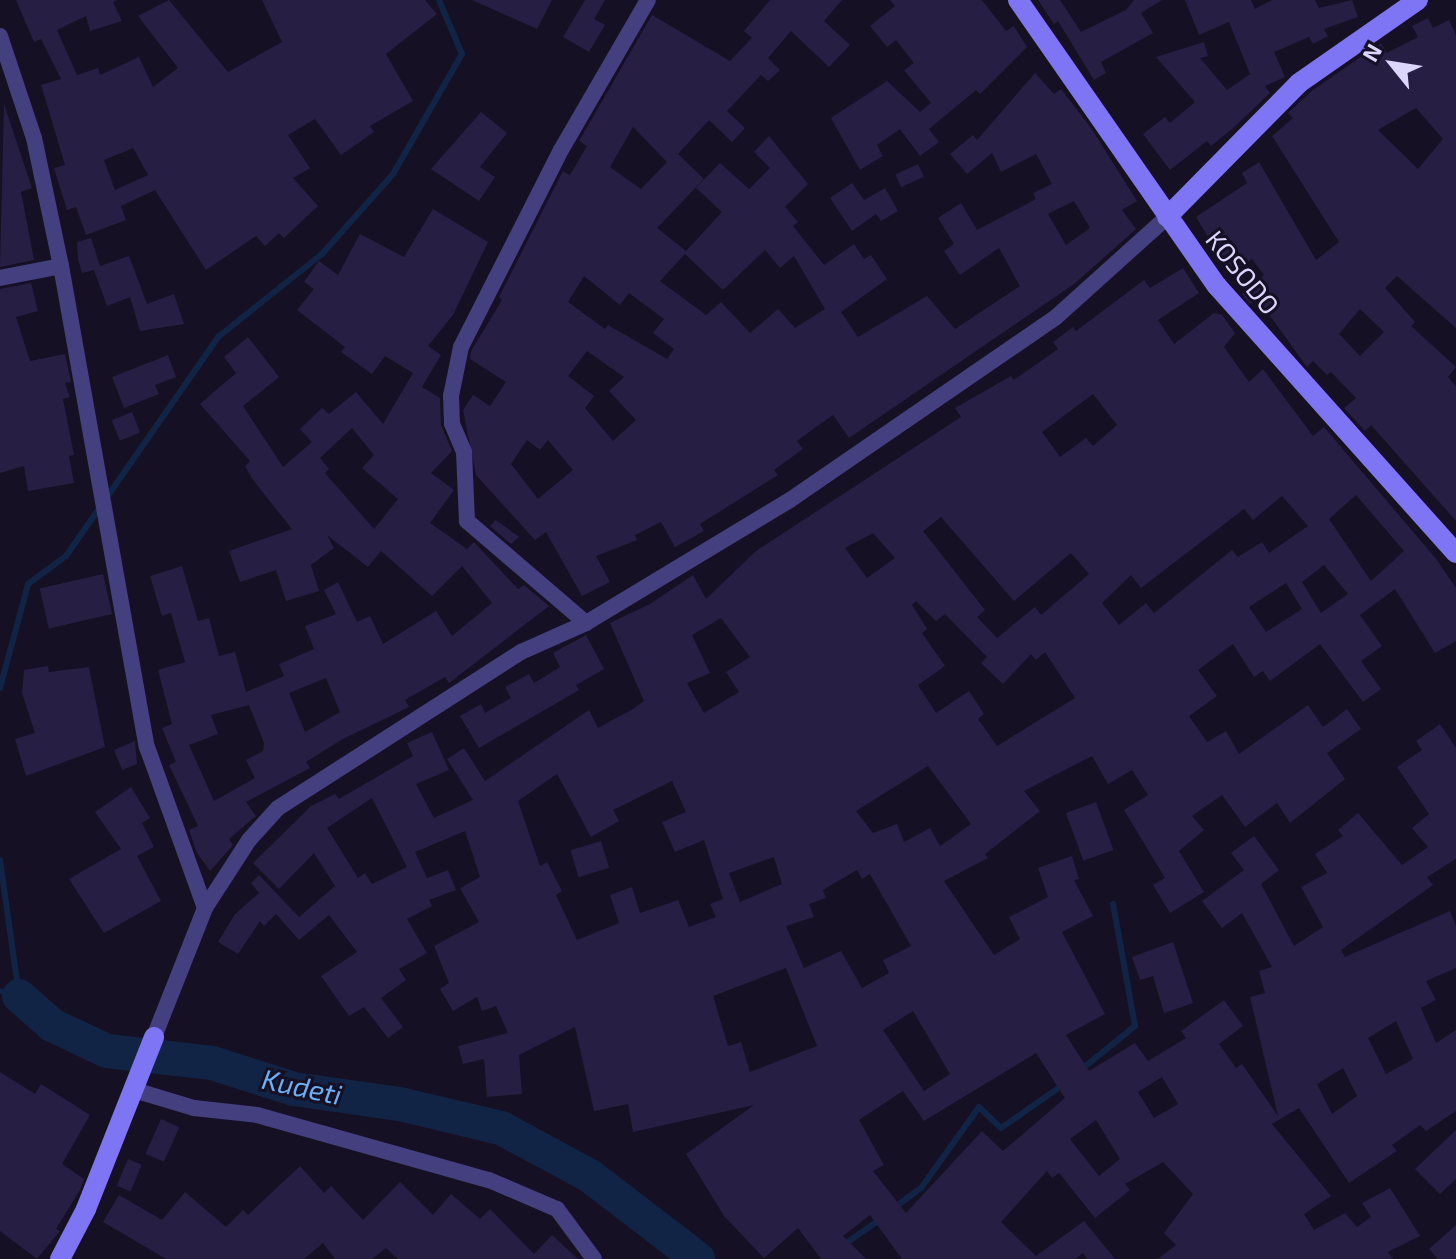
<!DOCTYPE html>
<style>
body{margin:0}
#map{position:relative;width:1456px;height:1259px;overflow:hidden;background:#151024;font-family:"Exo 2",sans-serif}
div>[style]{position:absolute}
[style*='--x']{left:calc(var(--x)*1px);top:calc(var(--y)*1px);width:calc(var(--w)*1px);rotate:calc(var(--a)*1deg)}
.stream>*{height:6px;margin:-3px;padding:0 3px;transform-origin:3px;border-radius:3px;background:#122446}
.river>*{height:34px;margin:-17px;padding:0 17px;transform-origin:17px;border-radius:17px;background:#122446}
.building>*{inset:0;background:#271e43;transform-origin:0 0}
.street>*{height:16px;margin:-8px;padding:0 8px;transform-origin:8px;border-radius:8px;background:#443f7f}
.secondary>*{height:20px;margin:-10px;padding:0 10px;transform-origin:10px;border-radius:10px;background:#7e75f4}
span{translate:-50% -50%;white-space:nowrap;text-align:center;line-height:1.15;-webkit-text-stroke:6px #151024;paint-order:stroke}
.street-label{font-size:26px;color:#dcd6fc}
.water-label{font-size:28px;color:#6caff4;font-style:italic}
.north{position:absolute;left:1352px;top:24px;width:80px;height:80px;-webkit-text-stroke:6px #151024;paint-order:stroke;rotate:300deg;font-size:22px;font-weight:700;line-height:32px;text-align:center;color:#dcd6fc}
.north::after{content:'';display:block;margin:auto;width:28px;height:36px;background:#dcd6fc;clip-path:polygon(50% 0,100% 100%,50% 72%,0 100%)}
</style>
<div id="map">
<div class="stream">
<div style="--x:0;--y:688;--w:108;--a:-74.9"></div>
<div style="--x:28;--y:584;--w:47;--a:-36.4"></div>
<div style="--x:66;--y:556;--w:267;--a:-55.2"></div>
<div style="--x:218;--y:337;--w:133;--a:-38.6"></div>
<div style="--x:322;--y:254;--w:107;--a:-48.4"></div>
<div style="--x:393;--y:174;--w:138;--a:-60.1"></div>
<div style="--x:462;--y:54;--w:59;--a:-113.1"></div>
<div style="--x:0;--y:860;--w:137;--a:82"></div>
<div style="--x:19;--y:996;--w:20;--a:-165"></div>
<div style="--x:1082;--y:1069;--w:68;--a:-39.1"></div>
<div style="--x:1135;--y:1026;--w:124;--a:-100.2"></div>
<div style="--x:894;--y:1208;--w:34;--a:-37"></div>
<div style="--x:921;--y:1188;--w:100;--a:-54.4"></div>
<div style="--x:979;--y:1107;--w:30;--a:44"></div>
<div style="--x:1001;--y:1128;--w:77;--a:-34.9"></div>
<div style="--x:842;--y:1246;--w:49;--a:-35"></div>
</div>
<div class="river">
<div style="--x:19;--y:996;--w:44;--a:41.3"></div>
<div style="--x:52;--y:1025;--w:61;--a:25.3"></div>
<div style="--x:107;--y:1051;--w:106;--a:6.5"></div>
<div style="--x:212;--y:1063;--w:86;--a:17.6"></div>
<div style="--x:294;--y:1089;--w:107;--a:8.1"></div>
<div style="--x:400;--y:1104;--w:104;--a:13.4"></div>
<div style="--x:501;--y:1128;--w:101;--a:28.3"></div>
<div style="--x:590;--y:1176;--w:136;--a:37.5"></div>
</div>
<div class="building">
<div style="clip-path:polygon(evenodd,16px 0,117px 0,113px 2px,122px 21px,90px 31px,86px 16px,57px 30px,77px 75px,98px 68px,100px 75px,139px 57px,153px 87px,178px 68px,138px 16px,169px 0,228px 72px,282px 42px,262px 0,425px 0,437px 14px,386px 54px,413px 101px,370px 126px,374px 132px,341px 155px,315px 119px,288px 135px,310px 168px,293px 178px,318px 206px,284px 238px,279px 233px,265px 246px,256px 236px,206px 270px,155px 190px,121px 206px,126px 220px,86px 235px,76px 207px,67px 210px,54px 168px,65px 165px,41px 85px,61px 79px,41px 39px,34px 42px,16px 0,133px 148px,148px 175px,115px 190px,104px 160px,133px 148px)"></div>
<div style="clip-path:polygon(472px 0,552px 0,537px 29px)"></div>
<div style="clip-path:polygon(585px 0,605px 0,594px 19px,605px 25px,589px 52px,563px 37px)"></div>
<div style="clip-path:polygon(evenodd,770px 0,842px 0,824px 21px,850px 45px,829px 67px,791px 31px,768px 58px,780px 70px,768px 81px,761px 75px,727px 111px,745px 128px,732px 142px,709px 120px,678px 154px,704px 179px,657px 228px,686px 251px,722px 212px,696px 188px,720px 163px,749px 189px,770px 168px,754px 152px,769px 136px,808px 184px,785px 207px,798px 222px,793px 226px,824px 265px,854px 244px,864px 259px,871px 255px,887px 279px,841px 312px,858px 337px,927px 296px,955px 329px,1020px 286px,999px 248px,960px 275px,944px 251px,954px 244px,938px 218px,961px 203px,977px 230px,1036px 199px,1033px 193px,1052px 184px,1036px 154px,1001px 172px,992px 153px,967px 174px,950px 154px,973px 135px,977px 140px,1035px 73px,1054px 94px,1061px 89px,1091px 128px,1137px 201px,1122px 210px,1136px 229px,1074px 284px,849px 438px,833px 415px,816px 427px,797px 441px,803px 449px,774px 470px,778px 475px,700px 524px,704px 531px,675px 547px,661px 522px,635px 535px,637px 540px,596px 556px,610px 582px,582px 596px,546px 532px,535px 540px,476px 475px,463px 410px,473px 395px,490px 406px,506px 382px,470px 359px,471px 351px,502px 300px,499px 297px,563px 171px,570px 175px,587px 146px,579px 141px,652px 15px,730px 61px,752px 38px,744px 31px,770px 0,633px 127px,667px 162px,641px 189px,610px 167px,633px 127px,770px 0,1074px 201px,1090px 228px,1066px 245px,1048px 214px,1074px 201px,770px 0,765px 250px,780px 268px,794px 256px,825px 309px,795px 328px,778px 309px,750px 333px,721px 302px,706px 315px,660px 281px,685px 254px,723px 290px,765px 250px,770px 0,584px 276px,620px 305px,629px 293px,664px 319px,653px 333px,674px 349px,667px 359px,608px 325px,605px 329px,568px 302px,584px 276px,770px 0,587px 351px,624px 377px,609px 391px,636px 420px,613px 441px,585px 408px,594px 396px,568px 376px,587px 351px,770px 0,527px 440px,540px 450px,548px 440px,573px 470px,538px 499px,511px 464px,527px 440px)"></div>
<div style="clip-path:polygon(890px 0,982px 0,1006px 31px,1014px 26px,1027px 47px,980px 94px,976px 90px,929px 129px,939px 142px,920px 156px,900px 129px,877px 145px,883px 156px,860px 170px,831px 118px,887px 81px,920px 112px,931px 103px,904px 70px,914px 63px,896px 40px,887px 47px,870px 26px,895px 6px)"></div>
<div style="clip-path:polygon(1038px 0,1060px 0,1081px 32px,1126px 10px,1134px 0,1162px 0,1141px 13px,1153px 33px,1101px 62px,1106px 73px,1094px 80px,1058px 21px,1054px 24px)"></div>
<div style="clip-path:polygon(1185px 0,1251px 0,1255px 9px,1272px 0,1315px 0,1319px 8px,1352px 0,1358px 17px,1324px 29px,1328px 36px,1313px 44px,1309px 37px,1274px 52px,1285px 77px,1265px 86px,1270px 93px,1232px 129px,1211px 146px,1207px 141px,1170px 170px,1143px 134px,1165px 117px,1170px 123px,1195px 102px,1156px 57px,1204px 42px,1208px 56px,1200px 58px,1227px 90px,1250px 74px,1229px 22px,1199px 35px)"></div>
<div style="clip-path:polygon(evenodd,1428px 18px,1433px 28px,1449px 20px,1456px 35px,1456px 328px,1397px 276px,1385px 288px,1415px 322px,1411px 326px,1456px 367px,1448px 377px,1456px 386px,1456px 521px,1371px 425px,1365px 431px,1344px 408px,1356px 398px,1331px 372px,1327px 375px,1313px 361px,1307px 367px,1258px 299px,1250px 304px,1242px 294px,1264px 275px,1252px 259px,1230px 273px,1196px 217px,1247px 183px,1242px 173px,1259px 162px,1316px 260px,1339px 242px,1272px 136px,1293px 118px,1288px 113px,1313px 90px,1381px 43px,1387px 53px,1418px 37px,1412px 26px,1428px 18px,1416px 108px,1443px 139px,1418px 169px,1378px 130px,1416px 108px,1428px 18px,1360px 309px,1384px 332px,1360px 356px,1339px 334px,1360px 309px)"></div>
<div style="clip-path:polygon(4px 104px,32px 188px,21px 192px,34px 260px,0 267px)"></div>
<div style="clip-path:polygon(481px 112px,507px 133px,480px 167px,495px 177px,479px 201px,431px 169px)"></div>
<div style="left:918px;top:164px;width:14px;height:25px;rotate:65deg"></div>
<div style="clip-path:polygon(852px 183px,864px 200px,885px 188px,898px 211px,881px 221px,876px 214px,852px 231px,830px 198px)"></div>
<div style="clip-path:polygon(evenodd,433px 209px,488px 242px,453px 315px,428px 346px,441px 355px,422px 387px,440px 398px,441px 425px,452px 451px,431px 473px,454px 490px,430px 523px,467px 549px,474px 542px,518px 589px,524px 585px,549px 606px,449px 683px,445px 677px,405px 700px,409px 707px,341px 740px,306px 762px,310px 768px,246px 802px,256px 816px,229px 839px,233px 845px,210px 871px,197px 853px,189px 830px,198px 826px,169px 765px,176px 762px,162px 728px,172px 724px,158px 670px,185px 662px,171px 613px,162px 616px,150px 576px,182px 566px,198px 621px,209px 618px,219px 656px,235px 652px,246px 692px,284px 676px,279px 664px,314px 649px,305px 626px,336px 614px,324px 590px,338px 582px,357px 622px,370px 616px,383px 644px,436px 611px,452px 636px,492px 603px,462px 566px,432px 596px,381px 551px,368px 567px,327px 535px,334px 548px,311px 565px,319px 591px,286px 601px,276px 570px,240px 582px,229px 551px,292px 529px,253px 480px,245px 466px,250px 461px,200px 404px,236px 373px,224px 357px,248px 337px,279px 377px,243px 406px,283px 467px,312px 442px,300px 429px,322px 408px,329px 414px,356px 392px,383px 424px,413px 373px,385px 356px,372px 374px,341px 352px,345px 347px,297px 310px,314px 289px,304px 282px,319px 261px,338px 275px,360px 234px,404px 257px,433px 209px,352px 428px,374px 455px,362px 468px,398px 499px,374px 529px,325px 473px,329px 469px,320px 458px,352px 428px,433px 209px,326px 678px,340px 712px,305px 732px,289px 693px,326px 678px,433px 209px,249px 705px,264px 743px,263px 751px,246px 760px,255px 778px,214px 801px,189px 745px,218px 734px,211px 715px,249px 705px)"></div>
<div style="clip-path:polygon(91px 238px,100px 266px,129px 256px,147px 304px,174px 294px,184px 324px,140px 331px,130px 297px,107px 306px,94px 270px,82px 273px,78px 259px,77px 242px)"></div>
<div style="clip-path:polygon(evenodd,1183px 268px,1199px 293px,1158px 320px,1174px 344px,1214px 313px,1222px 315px,1235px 333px,1224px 347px,1249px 382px,1263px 369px,1313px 436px,1324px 427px,1437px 560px,1456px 588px,1456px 641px,1435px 653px,1395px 589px,1360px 615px,1382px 646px,1361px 661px,1381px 689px,1363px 702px,1320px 644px,1270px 681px,1263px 671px,1254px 677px,1233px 644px,1198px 670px,1217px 696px,1189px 716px,1207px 742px,1226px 731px,1239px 754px,1308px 705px,1323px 727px,1347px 709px,1361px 729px,1327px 753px,1345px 779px,1290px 823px,1277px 803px,1245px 827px,1222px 795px,1192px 816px,1204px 830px,1179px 851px,1204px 892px,1170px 913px,1153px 885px,1165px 878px,1124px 810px,1148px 795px,1132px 770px,1108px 784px,1092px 756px,1024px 791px,1040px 811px,985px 854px,988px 858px,944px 881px,994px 955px,1020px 939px,1009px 917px,1048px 897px,1038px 868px,1072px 856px,1079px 879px,1074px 880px,1093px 916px,1062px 932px,1105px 1014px,1066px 1035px,1089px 1071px,1135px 1043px,1148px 1061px,1186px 1038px,1181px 1031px,1224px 1000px,1243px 1026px,1219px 1044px,1236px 1068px,1242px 1064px,1278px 1116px,1250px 997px,1265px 993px,1259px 971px,1272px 967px,1242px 913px,1222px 928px,1202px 901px,1244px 870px,1231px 853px,1254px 836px,1279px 870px,1261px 884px,1294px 946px,1323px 927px,1301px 887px,1327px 873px,1315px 854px,1343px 836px,1338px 830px,1358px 813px,1402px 865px,1428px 847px,1412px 828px,1429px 814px,1397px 767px,1422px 750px,1416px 741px,1440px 724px,1456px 748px,1456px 859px,1427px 877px,1433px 885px,1341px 950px,1345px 957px,1450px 911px,1456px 926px,1456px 968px,1426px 981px,1436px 1000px,1421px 1008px,1436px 1043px,1456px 1030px,1456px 1111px,1426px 1131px,1420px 1125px,1392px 1145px,1397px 1151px,1349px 1183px,1299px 1108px,1272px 1124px,1331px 1196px,1304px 1214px,1314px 1230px,1345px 1213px,1357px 1227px,1371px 1217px,1362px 1203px,1390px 1188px,1420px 1236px,1388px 1252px,1393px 1259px,1158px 1259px,1176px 1245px,1164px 1233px,1193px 1194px,1163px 1162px,1125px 1184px,1130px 1190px,1095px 1218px,1059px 1173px,1052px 1178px,1047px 1171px,1001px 1222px,1036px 1256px,1084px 1221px,1115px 1259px,1087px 1259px,1083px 1253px,1075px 1259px,902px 1259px,870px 1215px,843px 1236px,866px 1259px,821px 1259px,798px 1228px,764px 1258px,724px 1216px,686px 1154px,754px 1105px,633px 1132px,628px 1104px,594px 1111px,575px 1027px,519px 1055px,522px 1094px,487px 1097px,484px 1059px,463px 1064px,458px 1046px,508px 1033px,496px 1006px,482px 1011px,477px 997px,453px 1011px,440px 989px,449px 983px,434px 946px,479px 922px,460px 888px,480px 877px,465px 831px,415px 852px,427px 878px,448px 870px,456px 890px,429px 900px,432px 906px,407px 919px,427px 953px,399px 969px,406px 980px,381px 998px,403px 1027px,388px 1038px,364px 1007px,349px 1016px,321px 976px,357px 952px,329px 915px,299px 940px,276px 914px,264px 926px,260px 921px,238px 954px,218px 942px,235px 914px,259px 893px,251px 883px,259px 875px,299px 917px,335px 886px,314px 853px,279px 889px,253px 863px,311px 806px,335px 794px,339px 799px,413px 756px,407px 743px,432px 732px,449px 770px,416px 784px,434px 818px,473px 800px,447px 759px,464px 748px,485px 781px,589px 710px,598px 728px,633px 709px,644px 701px,610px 623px,650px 604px,693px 575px,706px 599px,756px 551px,961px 417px,955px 408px,1011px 376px,1014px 380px,1058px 349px,1053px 342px,1073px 327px,1076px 331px,1144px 280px,1150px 288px,1183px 268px,1093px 394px,1117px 425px,1093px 446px,1086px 438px,1060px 457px,1042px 432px,1093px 394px,1183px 268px,1356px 495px,1404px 551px,1371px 581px,1329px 519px,1356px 495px,1183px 268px,1282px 496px,1308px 526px,1269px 553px,1262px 542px,1238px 557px,1232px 550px,1154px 613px,1146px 603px,1119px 625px,1102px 603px,1131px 575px,1141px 588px,1244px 509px,1253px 520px,1282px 496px,1183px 268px,941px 517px,1014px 601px,1071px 553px,1089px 574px,1041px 615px,1035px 607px,997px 638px,977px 617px,985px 610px,923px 531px,941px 517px,1183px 268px,873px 533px,895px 558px,867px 578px,845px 548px,873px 533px,1183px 268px,1324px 565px,1348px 594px,1321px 613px,1302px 582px,1324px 565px,1183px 268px,1286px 583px,1302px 609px,1266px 632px,1249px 607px,1286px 583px,1183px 268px,916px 601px,936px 621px,945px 614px,987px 657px,981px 663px,1003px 684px,1031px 654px,1036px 660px,1045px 652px,1075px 698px,997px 746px,978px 719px,984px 714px,969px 691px,936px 713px,918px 685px,945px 666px,922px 633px,927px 629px,912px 605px,916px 601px,1183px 268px,721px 618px,750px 657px,726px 672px,739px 692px,704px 713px,687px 683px,710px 673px,692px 635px,721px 618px,1183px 268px,928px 766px,971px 824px,940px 846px,930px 828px,904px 842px,897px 824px,873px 833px,856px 811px,928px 766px,1183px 268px,557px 774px,591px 837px,619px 821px,613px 810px,672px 781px,686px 812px,662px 822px,675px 852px,704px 840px,723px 899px,710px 904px,716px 917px,689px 927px,678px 900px,640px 913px,632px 887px,610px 895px,619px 923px,577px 940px,556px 895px,562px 891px,547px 862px,540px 866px,518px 801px,557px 774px,1183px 268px,372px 798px,407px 867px,372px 884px,365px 873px,358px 878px,327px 828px,372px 798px,1183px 268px,774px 857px,782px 884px,740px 902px,729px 873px,774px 857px,1183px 268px,857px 870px,862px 879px,870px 874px,911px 946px,883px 960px,889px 973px,862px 988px,841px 951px,804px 968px,786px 926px,814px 917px,809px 904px,826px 898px,823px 890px,857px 870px,1183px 268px,786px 968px,817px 1046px,750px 1072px,741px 1042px,728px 1046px,713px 996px,786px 968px,1183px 268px,913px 1011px,950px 1074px,924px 1091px,883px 1030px,913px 1011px,1183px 268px,1396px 1021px,1413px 1059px,1386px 1074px,1368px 1038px,1396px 1021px,1183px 268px,1036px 1053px,1065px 1098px,1003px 1151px,982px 1131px,906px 1213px,873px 1171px,884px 1165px,859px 1120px,903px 1091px,924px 1121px,1036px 1053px,1183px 268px,1343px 1068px,1357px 1096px,1332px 1114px,1317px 1084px,1343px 1068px,1183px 268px,1162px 1077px,1178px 1104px,1154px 1118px,1138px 1092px,1162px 1077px,1183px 268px,1096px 1120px,1120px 1159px,1099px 1176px,1070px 1139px,1096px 1120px)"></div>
<div style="clip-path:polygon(31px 283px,38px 311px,16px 317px,30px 361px,65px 354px,71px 382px,65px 383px,70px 397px,63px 399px,74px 455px,69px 456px,74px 483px,28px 491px,24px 466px,0 473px,0 289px)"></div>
<div style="clip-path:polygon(168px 355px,176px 377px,155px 385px,159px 394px,124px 408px,112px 377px)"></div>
<div style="left:132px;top:412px;width:22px;height:22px;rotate:68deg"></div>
<div style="clip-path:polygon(496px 520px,519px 537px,511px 544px,490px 526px)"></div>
<div style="left:103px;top:574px;width:41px;height:65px;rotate:77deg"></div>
<div style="clip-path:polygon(586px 635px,604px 669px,576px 685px,579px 690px,479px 748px,460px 716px,481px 704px,485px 713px,511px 698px,505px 687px,529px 674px,534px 683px,560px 667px,553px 653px)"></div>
<div style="clip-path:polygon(48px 666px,49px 672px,89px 667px,105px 747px,26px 776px,15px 739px,35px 733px,22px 693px,24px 670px)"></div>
<div style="clip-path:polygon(135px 741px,137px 764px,122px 770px,114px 750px)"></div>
<div style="clip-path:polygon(131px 787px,150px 818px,142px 823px,154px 847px,137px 856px,161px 901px,104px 933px,69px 879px,121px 849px,95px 812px)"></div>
<div style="left:1096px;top:802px;width:51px;height:32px;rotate:70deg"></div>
<div style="left:601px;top:841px;width:28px;height:32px;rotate:73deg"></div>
<div style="clip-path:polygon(1173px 942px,1193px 1003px,1164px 1013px,1153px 976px,1140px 980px,1132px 957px)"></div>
<div style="clip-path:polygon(0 1072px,35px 1094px,41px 1084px,90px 1115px,62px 1164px,84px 1179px,80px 1190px,56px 1229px,60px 1231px,37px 1259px,0 1231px)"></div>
<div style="left:161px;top:1119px;width:20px;height:38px;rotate:24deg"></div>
<div style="clip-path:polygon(1456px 1130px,1456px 1179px,1440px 1194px,1415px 1169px)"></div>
<div style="left:128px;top:1159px;width:15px;height:29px;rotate:23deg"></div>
<div style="clip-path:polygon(300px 1166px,324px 1193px,331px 1186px,363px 1220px,400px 1182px,433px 1215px,451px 1194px,480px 1219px,490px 1209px,534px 1254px,552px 1235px,578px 1259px,398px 1259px,386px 1248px,372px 1259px,335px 1259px,323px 1243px,304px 1259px,166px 1259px,103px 1222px,119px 1195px,162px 1220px,185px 1192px,226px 1227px,243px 1210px,248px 1215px)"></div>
<div style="clip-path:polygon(1456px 1225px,1456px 1259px,1438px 1259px,1429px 1249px)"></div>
</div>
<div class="street">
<div style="--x:0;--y:36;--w:108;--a:71.6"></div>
<div style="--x:34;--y:138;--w:131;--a:78.1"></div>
<div style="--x:61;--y:266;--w:489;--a:79.9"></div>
<div style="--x:147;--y:747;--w:171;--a:70.2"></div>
<div style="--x:0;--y:278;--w:62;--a:-11.1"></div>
<div style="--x:586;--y:623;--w:157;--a:-139.4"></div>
<div style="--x:467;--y:521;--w:69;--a:-92.5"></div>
<div style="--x:464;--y:452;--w:30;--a:-113"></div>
<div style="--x:452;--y:424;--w:28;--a:-92"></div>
<div style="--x:451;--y:396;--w:50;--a:-78.5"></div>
<div style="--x:461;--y:347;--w:221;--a:-63.1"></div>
<div style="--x:561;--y:150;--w:173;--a:-59.9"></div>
<div style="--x:154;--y:1037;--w:139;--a:-68.4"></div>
<div style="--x:205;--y:908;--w:81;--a:-57.1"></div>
<div style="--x:249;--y:840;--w:43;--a:-47.8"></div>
<div style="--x:278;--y:808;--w:289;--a:-32.7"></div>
<div style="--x:521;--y:652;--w:71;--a:-24"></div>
<div style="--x:586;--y:623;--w:238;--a:-31.1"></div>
<div style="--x:790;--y:500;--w:321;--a:-34.5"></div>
<div style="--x:1055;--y:318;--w:151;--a:-42"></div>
<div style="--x:134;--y:1090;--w:63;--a:16.7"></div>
<div style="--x:194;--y:1108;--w:63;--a:6.3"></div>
<div style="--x:257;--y:1115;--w:241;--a:15.7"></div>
<div style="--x:489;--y:1180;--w:74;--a:23.1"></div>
<div style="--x:557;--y:1209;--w:62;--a:53.5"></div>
</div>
<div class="secondary">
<div style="--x:1018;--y:0;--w:348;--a:55.2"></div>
<div style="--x:1217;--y:286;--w:358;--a:48.2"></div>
<div style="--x:1167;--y:217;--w:188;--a:-45.4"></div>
<div style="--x:1299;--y:83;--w:145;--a:-34.9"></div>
<div style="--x:60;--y:1259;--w:56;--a:-62.5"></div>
<div style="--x:86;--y:1209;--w:185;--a:-68.4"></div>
</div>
<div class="street-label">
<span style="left:1243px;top:272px;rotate:51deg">KOSODO</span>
</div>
<div class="water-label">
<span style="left:302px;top:1086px;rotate:12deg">Kudeti</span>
</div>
<div class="north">N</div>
</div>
